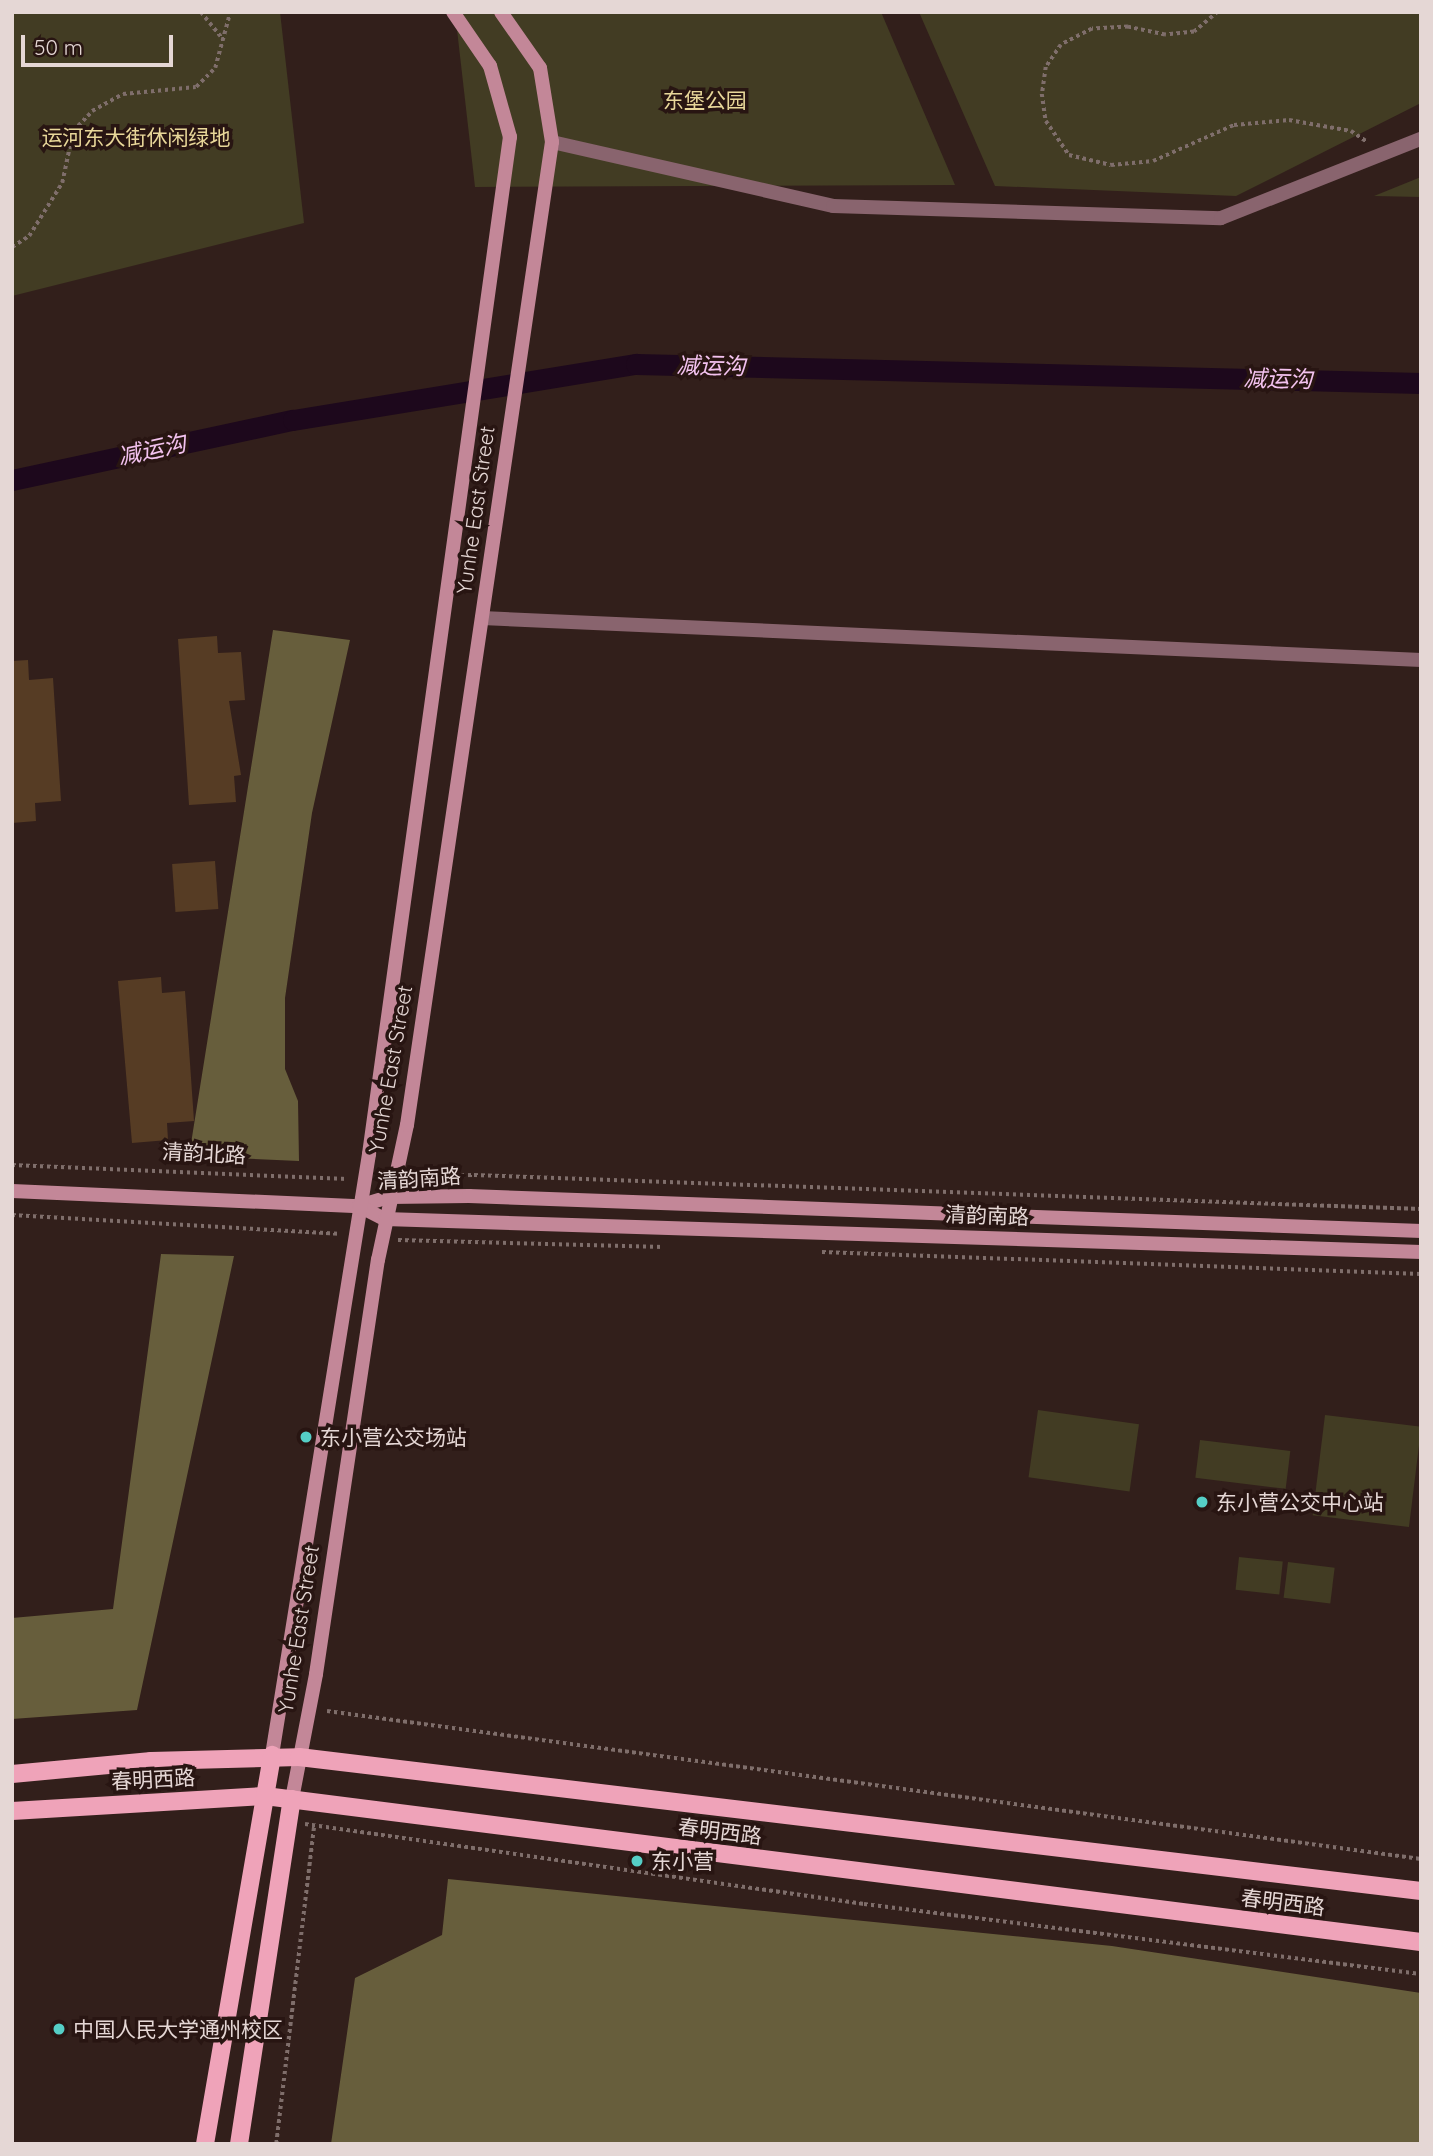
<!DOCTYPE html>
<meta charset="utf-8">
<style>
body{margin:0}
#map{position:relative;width:1433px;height:2156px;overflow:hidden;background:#321f1b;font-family:Quicksand,"Noto Sans SC",sans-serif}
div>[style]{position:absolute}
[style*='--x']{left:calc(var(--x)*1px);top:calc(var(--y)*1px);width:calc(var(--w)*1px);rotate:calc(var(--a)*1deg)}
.green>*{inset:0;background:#423c23;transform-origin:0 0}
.forest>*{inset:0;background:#675e3c}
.canal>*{height:21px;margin:-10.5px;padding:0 10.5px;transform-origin:10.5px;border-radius:10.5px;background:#1d081c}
.building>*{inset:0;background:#563c24;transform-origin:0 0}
.path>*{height:3.5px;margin-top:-1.75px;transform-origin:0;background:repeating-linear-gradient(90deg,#7f6e6b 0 3.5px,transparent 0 7px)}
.street>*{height:14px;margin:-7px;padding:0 7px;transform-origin:7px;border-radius:7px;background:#89646e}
.secondary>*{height:14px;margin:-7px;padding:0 7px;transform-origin:7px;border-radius:7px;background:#c38798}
.primary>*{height:18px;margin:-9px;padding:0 9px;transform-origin:9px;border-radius:9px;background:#efa3b9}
.dots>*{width:19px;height:19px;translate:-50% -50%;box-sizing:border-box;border:4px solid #281512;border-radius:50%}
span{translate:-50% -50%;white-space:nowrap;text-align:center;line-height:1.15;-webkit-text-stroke:7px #281512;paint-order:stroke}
.park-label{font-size:21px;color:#e8d799}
.street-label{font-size:21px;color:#e5d7d5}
.poi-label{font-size:21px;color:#e5d7d5}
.left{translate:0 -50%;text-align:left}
.water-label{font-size:23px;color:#f3c2ef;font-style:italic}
.frame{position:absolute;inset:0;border:14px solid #e5d7d5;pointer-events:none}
.scale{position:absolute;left:21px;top:35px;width:152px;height:32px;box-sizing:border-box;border:4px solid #e5d7d5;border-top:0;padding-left:9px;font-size:21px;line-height:24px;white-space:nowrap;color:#e5d7d5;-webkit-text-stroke:5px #281512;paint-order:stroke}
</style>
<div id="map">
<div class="green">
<div style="clip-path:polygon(12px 12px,280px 12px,304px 223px,12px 296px)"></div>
<div style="clip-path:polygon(455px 12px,881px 12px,955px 185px,475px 187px)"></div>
<div style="clip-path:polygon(919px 12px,1421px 12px,1421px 103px,1236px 196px,995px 186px)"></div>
<div style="clip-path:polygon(1421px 177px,1421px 197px,1374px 196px)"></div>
<div style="left:1038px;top:1410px;width:102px;height:68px;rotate:8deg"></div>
<div style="left:1325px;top:1415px;width:97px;height:101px;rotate:7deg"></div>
<div style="left:1200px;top:1440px;width:91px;height:38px;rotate:7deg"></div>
<div style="left:1239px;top:1557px;width:44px;height:33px;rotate:6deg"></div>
<div style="left:1288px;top:1562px;width:47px;height:36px;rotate:7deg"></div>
</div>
<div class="forest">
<div style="clip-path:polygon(273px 630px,350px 640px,312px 813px,285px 998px,285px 1069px,298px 1101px,299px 1161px,189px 1156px)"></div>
<div style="clip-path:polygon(161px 1254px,234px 1256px,137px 1710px,12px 1719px,12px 1618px,113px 1609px)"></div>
<div style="clip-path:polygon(448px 1879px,1112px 1946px,1421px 1993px,1421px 2144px,331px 2144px,355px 1978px,442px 1935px)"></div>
</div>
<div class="canal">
<div style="--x:12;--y:480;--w:287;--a:-12.1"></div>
<div style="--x:293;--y:420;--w:348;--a:-9.3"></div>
<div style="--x:636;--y:364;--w:785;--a:1.39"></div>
</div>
<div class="building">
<div style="clip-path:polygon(217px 636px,218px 653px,241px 652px,245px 700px,229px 701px,241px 775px,234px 776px,236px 802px,189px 805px,178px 639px)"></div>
<div style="clip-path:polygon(28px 660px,29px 680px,53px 678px,61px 801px,35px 803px,36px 821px,12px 823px,12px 661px)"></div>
<div style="left:215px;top:861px;width:48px;height:43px;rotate:86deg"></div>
<div style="clip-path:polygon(161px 977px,162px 993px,185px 991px,194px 1121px,167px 1123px,168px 1140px,132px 1143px,118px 981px)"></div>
</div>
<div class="path">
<div style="--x:201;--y:12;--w:33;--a:51"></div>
<div style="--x:1218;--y:12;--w:31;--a:140"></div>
<div style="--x:1194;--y:32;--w:29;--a:174"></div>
<div style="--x:1165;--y:35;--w:38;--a:-168"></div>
<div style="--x:1128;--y:27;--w:36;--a:177"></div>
<div style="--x:1092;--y:29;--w:35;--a:153"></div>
<div style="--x:1061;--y:45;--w:27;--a:124"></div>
<div style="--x:1046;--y:67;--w:27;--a:98"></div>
<div style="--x:1042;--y:94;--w:27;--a:82"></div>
<div style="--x:1046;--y:121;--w:41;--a:55.9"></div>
<div style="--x:1069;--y:155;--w:43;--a:13.4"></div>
<div style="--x:1111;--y:165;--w:42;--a:-5.4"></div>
<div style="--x:1153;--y:161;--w:89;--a:-24"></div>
<div style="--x:1234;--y:125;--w:55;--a:-5.2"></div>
<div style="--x:1289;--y:120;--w:63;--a:10.1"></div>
<div style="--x:1351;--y:131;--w:18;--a:34"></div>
<div style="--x:12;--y:247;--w:20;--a:-33"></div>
<div style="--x:29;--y:236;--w:62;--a:-58.1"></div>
<div style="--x:62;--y:183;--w:53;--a:-78.1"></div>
<div style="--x:73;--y:131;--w:28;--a:-46"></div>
<div style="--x:92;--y:111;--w:35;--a:-29"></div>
<div style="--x:123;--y:94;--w:73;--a:-5.5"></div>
<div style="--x:196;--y:87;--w:27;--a:-45"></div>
<div style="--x:215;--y:68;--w:54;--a:-74.9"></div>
<div style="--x:12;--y:1165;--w:336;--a:2.4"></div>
<div style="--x:412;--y:1176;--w:62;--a:-0.9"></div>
<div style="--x:474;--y:1175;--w:948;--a:2.06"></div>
<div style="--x:12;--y:1215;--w:327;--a:3.3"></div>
<div style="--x:398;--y:1240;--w:266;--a:1.5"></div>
<div style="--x:822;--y:1252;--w:599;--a:2.1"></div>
<div style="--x:327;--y:1711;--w:1104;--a:7.7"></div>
<div style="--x:305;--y:1824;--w:565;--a:8.14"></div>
<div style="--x:864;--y:1904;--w:561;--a:7.16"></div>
<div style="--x:276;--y:2144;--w:320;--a:-83.2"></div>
</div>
<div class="street">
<div style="--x:552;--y:142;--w:288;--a:12.8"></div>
<div style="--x:833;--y:206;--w:388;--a:1.8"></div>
<div style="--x:1221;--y:218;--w:215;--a:-21.6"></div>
<div style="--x:482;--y:618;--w:940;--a:2.56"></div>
</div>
<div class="secondary">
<div style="--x:12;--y:1191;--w:347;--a:2.5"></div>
<div style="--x:359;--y:1206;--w:31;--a:-17"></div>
<div style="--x:389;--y:1197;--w:80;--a:-0.7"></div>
<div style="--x:469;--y:1196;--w:953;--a:2.11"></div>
<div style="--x:359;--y:1206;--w:29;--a:27"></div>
<div style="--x:385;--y:1219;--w:1037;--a:1.82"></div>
<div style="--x:272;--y:1755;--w:609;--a:-80.83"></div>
<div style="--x:369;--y:1154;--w:1027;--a:-82.11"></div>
<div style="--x:510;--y:137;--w:74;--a:-105.7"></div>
<div style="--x:490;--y:66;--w:65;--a:-124.4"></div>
<div style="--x:292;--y:1799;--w:127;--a:-79.1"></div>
<div style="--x:316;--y:1674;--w:419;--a:-81.5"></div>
<div style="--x:378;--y:1260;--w:138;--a:-77.9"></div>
<div style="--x:407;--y:1125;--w:994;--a:-81.61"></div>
<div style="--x:552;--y:142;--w:75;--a:-99.2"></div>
<div style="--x:540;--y:68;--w:68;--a:-124.9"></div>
</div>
<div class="primary">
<div style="--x:12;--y:1774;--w:140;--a:-5.3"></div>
<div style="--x:151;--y:1761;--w:148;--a:-1.5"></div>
<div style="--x:299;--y:1757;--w:1130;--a:6.81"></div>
<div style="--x:12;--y:1811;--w:253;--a:-3.4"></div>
<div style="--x:265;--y:1796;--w:1165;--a:7.2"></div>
<div style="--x:205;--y:2144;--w:395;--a:-80.2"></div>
<div style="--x:239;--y:2144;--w:349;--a:-81.3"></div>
</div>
<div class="dots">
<div style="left:306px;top:1437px;background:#55cec6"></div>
<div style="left:1202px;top:1502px;background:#55cec6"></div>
<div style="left:637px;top:1861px;background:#55cec6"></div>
<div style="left:59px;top:2029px;background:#55cec6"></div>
</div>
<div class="park-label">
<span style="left:705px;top:100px">东堡公园</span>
<span style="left:136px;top:137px">运河东大街休闲绿地</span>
</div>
<div class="street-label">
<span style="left:475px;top:510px;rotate:-82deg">Yunhe East Street</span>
<span style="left:390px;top:1069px;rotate:-80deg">Yunhe East Street</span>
<span style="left:204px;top:1153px;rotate:3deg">清韵北路</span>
<span style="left:419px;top:1178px;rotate:-4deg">清韵南路</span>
<span style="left:987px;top:1215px;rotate:2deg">清韵南路</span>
<span style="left:298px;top:1629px;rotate:-81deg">Yunhe East Street</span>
<span style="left:153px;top:1779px;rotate:-3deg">春明西路</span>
<span style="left:720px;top:1831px;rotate:7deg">春明西路</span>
<span style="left:1283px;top:1902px;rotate:7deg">春明西路</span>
</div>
<div class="poi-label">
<span class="left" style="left:320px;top:1437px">东小营公交场站</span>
<span class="left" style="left:1216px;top:1502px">东小营公交中心站</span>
<span class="left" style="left:651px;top:1861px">东小营</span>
<span class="left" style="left:73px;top:2029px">中国人民大学通州校区</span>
</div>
<div class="water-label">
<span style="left:711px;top:366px;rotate:1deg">减运沟</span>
<span style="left:1278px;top:379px;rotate:1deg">减运沟</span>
<span style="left:152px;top:450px;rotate:-12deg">减运沟</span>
</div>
<div class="frame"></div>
<div class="scale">50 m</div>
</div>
